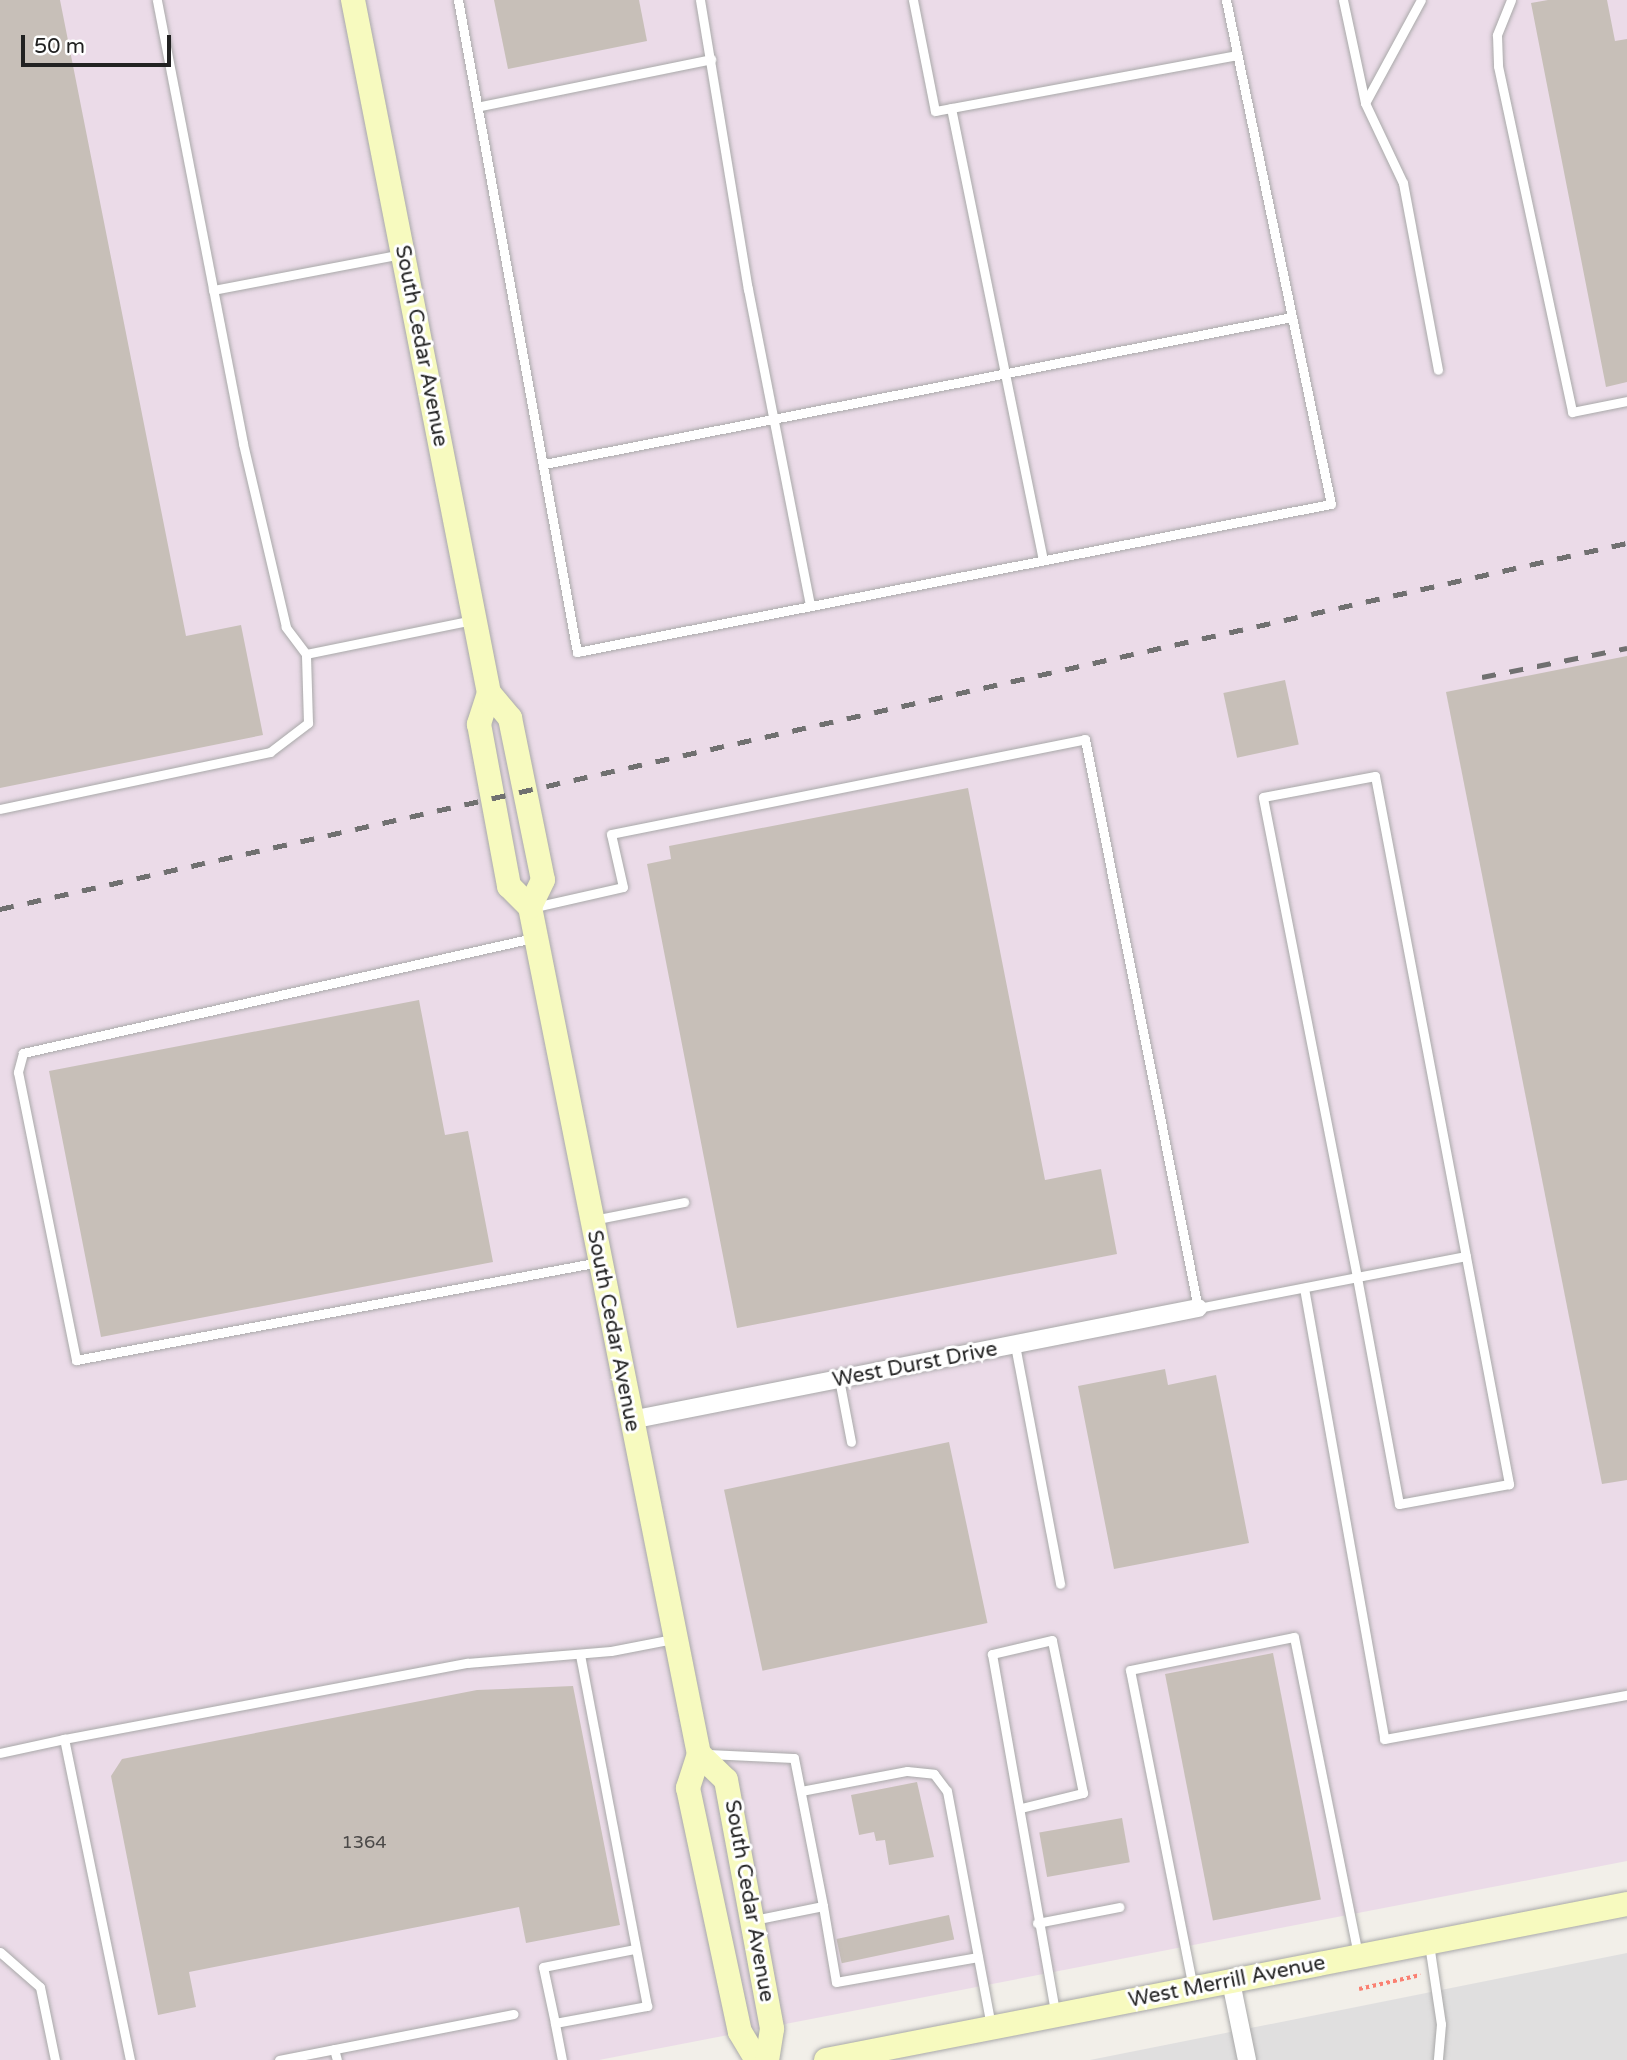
<!DOCTYPE html>
<style>
body{margin:0}
#map{position:relative;width:1627px;height:2060px;overflow:hidden;background:#f2efe9;font-family:"Varela Round",sans-serif}
div>[style]{position:absolute}
[style*='--x']{left:calc(var(--x)*1px);top:calc(var(--y)*1px);width:calc(var(--w)*1px);rotate:calc(var(--a)*1deg)}
.residential>*{inset:0;background:#e0dfdf}
.industrial>*{inset:0;background:#ebdbe8}
.building>*{inset:0;background:#c7bfb8;transform-origin:0 0}
.path>*{height:3.5px;margin-top:-1.75px;transform-origin:0;background:repeating-linear-gradient(90deg,#fa8072 0 3.5px,transparent 0 7px)}
.roads{filter:drop-shadow(0 0 2px #a9a9a9) drop-shadow(0 0 2px #a9a9a9)}
.lane>*{height:9px;margin:-4.5px;padding:0 4.5px;transform-origin:4.5px;border-radius:4.5px;background:#fff}
.street>*{height:18px;margin:-9px;padding:0 9px;transform-origin:9px;border-radius:9px;background:#fff}
.secondary>*{height:24px;margin:-12px;padding:0 12px;transform-origin:12px;border-radius:12px;background:#f7fabf}
.rail>*{height:5px;margin-top:-2.5px;transform-origin:0;background:repeating-linear-gradient(90deg,#707070 0 14px,transparent 0 28px)}
span{translate:-50% -50%;white-space:nowrap;text-align:center;line-height:1.15;-webkit-text-stroke:6px #fff;paint-order:stroke}
.number-label{font-size:18px;color:#4b4948}
.number-label span{-webkit-text-stroke-width:0}
.street-label{font-size:21px;color:#222}
.scale{position:absolute;left:21px;top:35px;width:150px;height:32px;box-sizing:border-box;border:4px solid #222;border-top:0;padding-left:9px;font-size:21px;line-height:24px;white-space:nowrap;color:#222;-webkit-text-stroke:5px #fff;paint-order:stroke}
</style>
<div id="map">
<div class="residential">
<div style="clip-path:polygon(1627px 1953px,1627px 2060px,1090px 2060px)"></div>
</div>
<div class="industrial">
<div style="clip-path:polygon(0 0,1627px 0,1627px 1861px,599px 2060px,0 2060px)"></div>
</div>
<div class="building">
<div style="clip-path:polygon(0 0,60px 0,186px 636px,241px 625px,263px 735px,0 788px)"></div>
<div style="clip-path:polygon(494px 0,639px 0,647px 41px,508px 69px)"></div>
<div style="clip-path:polygon(1548px 0,1607px 0,1615px 41px,1627px 39px,1627px 382px,1606px 387px,1531px 3px)"></div>
<div style="clip-path:polygon(1627px 656px,1627px 1480px,1602px 1484px,1446px 692px)"></div>
<div style="left:1285px;top:680px;width:66px;height:63px;rotate:78deg"></div>
<div style="clip-path:polygon(968px 788px,1045px 1180px,1101px 1169px,1117px 1254px,737px 1328px,647px 864px,671px 859px,669px 846px)"></div>
<div style="clip-path:polygon(419px 1000px,445px 1135px,468px 1131px,493px 1262px,101px 1337px,49px 1071px)"></div>
<div style="clip-path:polygon(1165px 1369px,1168px 1385px,1216px 1375px,1249px 1543px,1114px 1569px,1078px 1386px)"></div>
<div style="left:949px;top:1442px;width:185px;height:230px;rotate:78deg"></div>
<div style="left:1273px;top:1653px;width:251px;height:110px;rotate:79deg"></div>
<div style="clip-path:polygon(573px 1686px,620px 1925px,526px 1943px,519px 1907px,189px 1972px,196px 2007px,158px 2015px,111px 1776px,122px 1759px,477px 1690px)"></div>
<div style="clip-path:polygon(917px 1782px,934px 1857px,889px 1865px,885px 1840px,876px 1841px,874px 1832px,859px 1835px,851px 1795px)"></div>
<div style="left:1122px;top:1818px;width:45px;height:84px;rotate:80deg"></div>
<div style="left:949px;top:1915px;width:25px;height:115px;rotate:78deg"></div>
</div>
<div class="path">
<div style="--x:1359;--y:1989;--w:63;--a:-12.9"></div>
</div>
<div class="roads">
<div class="lane">
<div style="--x:458;--y:0;--w:663;--a:79.66"></div>
<div style="--x:577;--y:652;--w:768;--a:-11.11"></div>
<div style="--x:1331;--y:504;--w:515;--a:-101.77"></div>
<div style="--x:700;--y:0;--w:293;--a:80.6"></div>
<div style="--x:748;--y:289;--w:323;--a:78.9"></div>
<div style="--x:913;--y:0;--w:113;--a:78.8"></div>
<div style="--x:935;--y:111;--w:307;--a:-10.5"></div>
<div style="--x:1343;--y:0;--w:105;--a:77.9"></div>
<div style="--x:1365;--y:103;--w:89;--a:64.6"></div>
<div style="--x:1403;--y:183;--w:190;--a:79.4"></div>
<div style="--x:1511;--y:0;--w:38;--a:112"></div>
<div style="--x:1497;--y:35;--w:31;--a:88"></div>
<div style="--x:1498;--y:66;--w:354;--a:77.9"></div>
<div style="--x:1572;--y:412;--w:56;--a:-11.3"></div>
<div style="--x:1365;--y:103;--w:117;--a:-61.5"></div>
<div style="--x:481;--y:106;--w:235;--a:-11.5"></div>
<div style="--x:951;--y:108;--w:461;--a:78.5"></div>
<div style="--x:213;--y:290;--w:191;--a:-10.8"></div>
<div style="--x:544;--y:464;--w:762;--a:-11.12"></div>
<div style="--x:306;--y:654;--w:170;--a:-11.5"></div>
<div style="--x:0;--y:809;--w:276;--a:-11.9"></div>
<div style="--x:270;--y:752;--w:48;--a:-37.3"></div>
<div style="--x:308;--y:723;--w:69;--a:-91.7"></div>
<div style="--x:306;--y:654;--w:34;--a:-127"></div>
<div style="--x:286;--y:627;--w:189;--a:-103.2"></div>
<div style="--x:243;--y:443;--w:451;--a:-101"></div>
<div style="--x:535;--y:907;--w:90;--a:-12.8"></div>
<div style="--x:623;--y:887;--w:54;--a:-102.8"></div>
<div style="--x:611;--y:834;--w:483;--a:-11.3"></div>
<div style="--x:1085;--y:739;--w:580;--a:78.77"></div>
<div style="--x:1198;--y:1308;--w:162;--a:-11"></div>
<div style="--x:1357;--y:1277;--w:489;--a:-101.1"></div>
<div style="--x:1263;--y:797;--w:114;--a:-10.6"></div>
<div style="--x:1375;--y:776;--w:721;--a:79.28"></div>
<div style="--x:1509;--y:1484;--w:112;--a:169.7"></div>
<div style="--x:1399;--y:1504;--w:231;--a:-100.5"></div>
<div style="--x:1357;--y:1277;--w:111;--a:-10.9"></div>
<div style="--x:533;--y:938;--w:523;--a:167.29"></div>
<div style="--x:23;--y:1053;--w:20;--a:105"></div>
<div style="--x:18;--y:1072;--w:294;--a:78.6"></div>
<div style="--x:76;--y:1360;--w:532;--a:-10.61"></div>
<div style="--x:593;--y:1220;--w:93;--a:-11.2"></div>
<div style="--x:1304;--y:1288;--w:458;--a:79.9"></div>
<div style="--x:1384;--y:1739;--w:247;--a:-10.3"></div>
<div style="--x:1015;--y:1345;--w:243;--a:79.3"></div>
<div style="--x:839;--y:1379;--w:64;--a:79.2"></div>
<div style="--x:0;--y:1753;--w:66;--a:-12.3"></div>
<div style="--x:707;--y:1754;--w:87;--a:2.6"></div>
<div style="--x:794;--y:1758;--w:151;--a:78.9"></div>
<div style="--x:823;--y:1906;--w:70;--a:168.5"></div>
<div style="--x:801;--y:1791;--w:108;--a:-10.7"></div>
<div style="--x:907;--y:1771;--w:27;--a:6"></div>
<div style="--x:934;--y:1774;--w:21;--a:53"></div>
<div style="--x:947;--y:1791;--w:238;--a:79.4"></div>
<div style="--x:1021;--y:1808;--w:64;--a:-13.6"></div>
<div style="--x:1083;--y:1793;--w:156;--a:-101.5"></div>
<div style="--x:1052;--y:1640;--w:62;--a:166.9"></div>
<div style="--x:992;--y:1654;--w:364;--a:80"></div>
<div style="--x:823;--y:1906;--w:77;--a:80.3"></div>
<div style="--x:836;--y:1982;--w:144;--a:-10"></div>
<div style="--x:1037;--y:1923;--w:84;--a:-11"></div>
<div style="--x:1429;--y:1944;--w:81;--a:81.5"></div>
<div style="--x:1441;--y:2024;--w:36;--a:95"></div>
<div style="--x:0;--y:1952;--w:53;--a:41.2"></div>
<div style="--x:40;--y:1987;--w:75;--a:78.4"></div>
<div style="--x:1193;--y:1988;--w:324;--a:-101.2"></div>
<div style="--x:1130;--y:1670;--w:167;--a:-11.4"></div>
<div style="--x:1294;--y:1637;--w:323;--a:78.6"></div>
<div style="--x:555;--y:2023;--w:57;--a:-102.1"></div>
<div style="--x:543;--y:1967;--w:94;--a:-11.1"></div>
<div style="--x:334;--y:2049;--w:11;--a:75"></div>
<div style="--x:130;--y:2060;--w:328;--a:-101.6"></div>
<div style="--x:64;--y:1739;--w:410;--a:-10.7"></div>
<div style="--x:467;--y:1663;--w:144;--a:-4.8"></div>
<div style="--x:611;--y:1651;--w:63;--a:-11"></div>
<div style="--x:279;--y:2060;--w:239;--a:-11.1"></div>
<div style="--x:562;--y:2060;--w:38;--a:-101"></div>
<div style="--x:555;--y:2023;--w:94;--a:-10.5"></div>
<div style="--x:647;--y:2006;--w:358;--a:-100.8"></div>
</div>
<div class="street">
<div style="--x:631;--y:1420;--w:578;--a:-11.17"></div>
<div style="--x:1231;--y:1982;--w:80;--a:78.4"></div>
</div>
<div class="secondary">
<div style="--x:353;--y:0;--w:706;--a:78.9"></div>
<div style="--x:489;--y:693;--w:33;--a:108"></div>
<div style="--x:479;--y:724;--w:165;--a:79.5"></div>
<div style="--x:509;--y:886;--w:30;--a:45"></div>
<div style="--x:530;--y:907;--w:864;--a:78.72"></div>
<div style="--x:699;--y:1754;--w:36;--a:108"></div>
<div style="--x:688;--y:1788;--w:249;--a:78"></div>
<div style="--x:740;--y:2032;--w:33;--a:59"></div>
<div style="--x:489;--y:693;--w:33;--a:50"></div>
<div style="--x:510;--y:718;--w:165;--a:78.5"></div>
<div style="--x:543;--y:880;--w:30;--a:116"></div>
<div style="--x:699;--y:1754;--w:37;--a:44"></div>
<div style="--x:726;--y:1780;--w:253;--a:79.5"></div>
<div style="--x:772;--y:2029;--w:31;--a:99"></div>
<div style="--x:826;--y:2060;--w:816;--a:-11.02"></div>
</div>
</div>
<div class="rail">
<div style="--x:1482;--y:677;--w:148;--a:-11.3"></div>
<div style="--x:0;--y:909;--w:1668;--a:-12.68"></div>
</div>
<div class="number-label">
<span style="left:364px;top:1842px">1364</span>
</div>
<div class="street-label">
<span style="left:421px;top:346px;rotate:79deg">South Cedar Avenue</span>
<span style="left:613px;top:1331px;rotate:79deg">South Cedar Avenue</span>
<span style="left:915px;top:1365px;rotate:-11deg">West Durst Drive</span>
<span style="left:749px;top:1901px;rotate:80deg">South Cedar Avenue</span>
<span style="left:1227px;top:1982px;rotate:-11deg">West Merrill Avenue</span>
</div>
<div class="scale">50 m</div>
</div>
